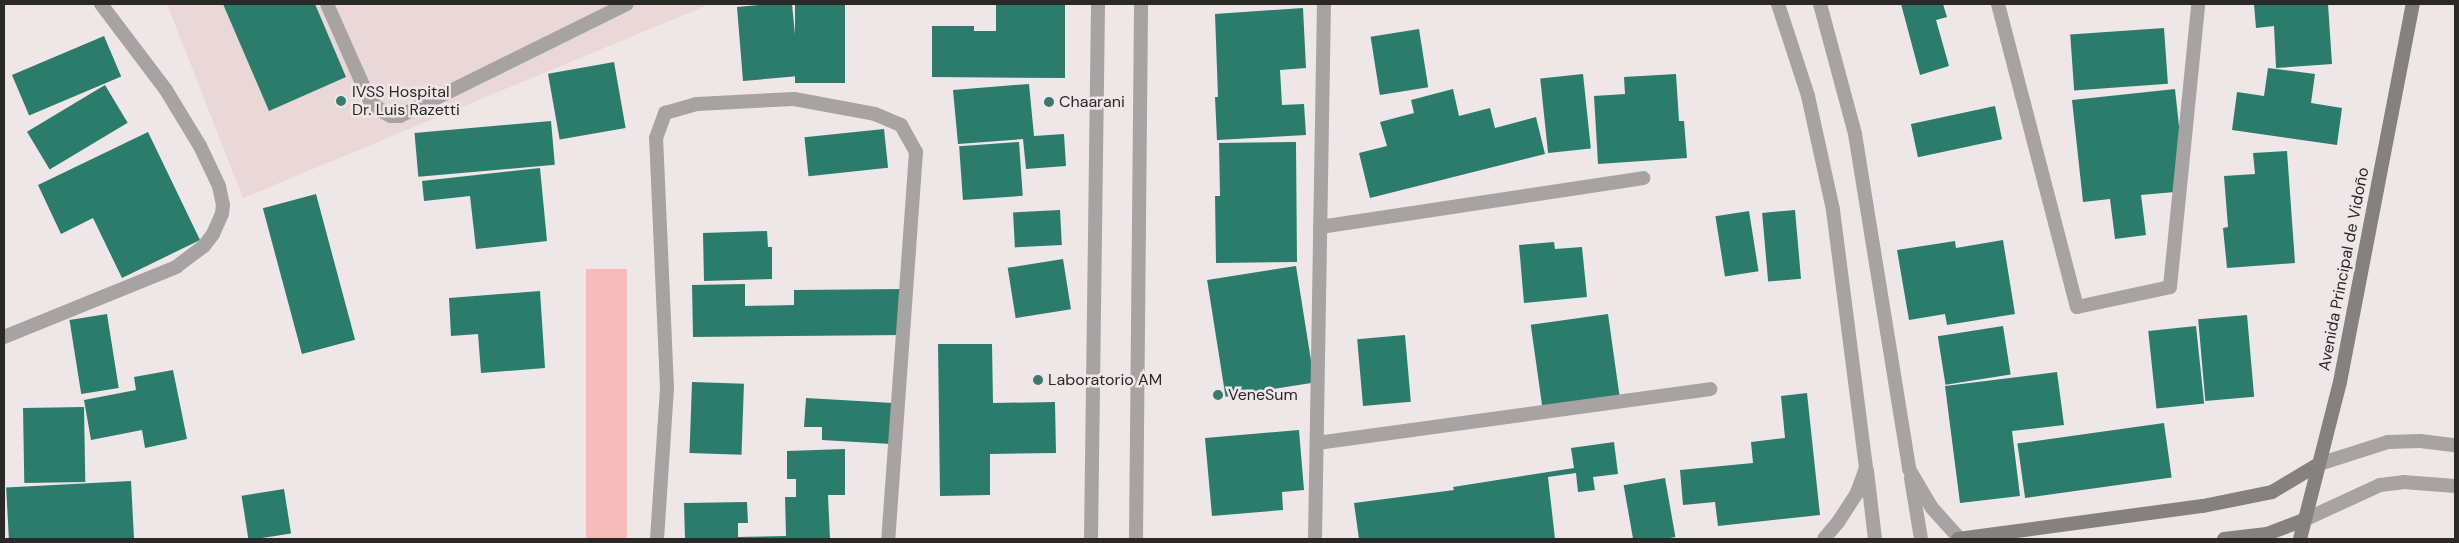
<!DOCTYPE html>
<meta charset="utf-8">
<style>
body{margin:0}
#map{position:relative;width:2459px;height:543px;overflow:hidden;background:#efe6e7;font-family:"DM Sans",sans-serif}
div>[style]{position:absolute}
[style*='--x']{left:calc(var(--x)*1px);top:calc(var(--y)*1px);width:calc(var(--w)*1px);rotate:calc(var(--a)*1deg)}
.built>*{inset:0;background:#ead8d9}
.green>*{inset:0;background:#f7bbbd;transform-origin:0 0}
.building>*{inset:0;background:#2c7c6b;transform-origin:0 0}
.service>*{height:14px;margin:-7px;padding:0 7px;transform-origin:7px;border-radius:7px;background:#a7a3a3}
.minor>*{height:14px;margin:-7px;padding:0 7px;transform-origin:7px;border-radius:7px;background:#a7a3a3}
.secondary>*{height:14px;margin:-7px;padding:0 7px;transform-origin:7px;border-radius:7px;background:#868181}
.dots>*{width:14px;height:14px;translate:-50% -50%;box-sizing:border-box;border:2px solid #efe6e7;border-radius:50%}
span{translate:-50% -50%;white-space:nowrap;text-align:center;line-height:1.15;-webkit-text-stroke:5px #efe6e7;paint-order:stroke}
.poi-label{font-size:16px;color:#2b2828}
.left{translate:0 -50%;text-align:left}
.street-label{font-size:16px;color:#2b2828}
.frame{position:absolute;inset:0;border:5px solid #2b2828;pointer-events:none}
</style>
<div id="map">
<div class="built">
<div style="clip-path:polygon(167px 4px,710px 4px,243px 198px)"></div>
</div>
<div class="green">
<div style="left:586px;top:269px;width:41px;height:270px"></div>
</div>
<div class="building">
<div style="clip-path:polygon(223px 4px,315px 4px,346px 77px,269px 111px)"></div>
<div style="clip-path:polygon(771px 4px,792px 4px,799px 76px,743px 81px,737px 7px)"></div>
<div style="left:795px;top:4px;width:50px;height:79px"></div>
<div style="clip-path:polygon(996px 4px,1065px 4px,1065px 78px,932px 77px,932px 26px,974px 26px,974px 31px,996px 31px)"></div>
<div style="clip-path:polygon(1901px 4px,1943px 4px,1947px 17px,1936px 20px,1949px 66px,1920px 75px)"></div>
<div style="clip-path:polygon(2254px 4px,2328px 4px,2332px 64px,2276px 68px,2274px 26px,2256px 28px)"></div>
<div style="clip-path:polygon(1303px 8px,1306px 68px,1280px 70px,1282px 105px,1304px 104px,1306px 135px,1217px 140px,1215px 97px,1218px 97px,1215px 14px)"></div>
<div style="left:2164px;top:28px;width:56px;height:94px;rotate:86deg"></div>
<div style="left:1419px;top:29px;width:59px;height:49px;rotate:81deg"></div>
<div style="left:104px;top:36px;width:44px;height:100px;rotate:67deg"></div>
<div style="left:614px;top:62px;width:67px;height:67px;rotate:80deg"></div>
<div style="clip-path:polygon(2268px 68px,2315px 74px,2311px 103px,2342px 108px,2337px 145px,2232px 130px,2237px 92px,2264px 96px)"></div>
<div style="left:1583px;top:74px;width:75px;height:43px;rotate:84deg"></div>
<div style="clip-path:polygon(1676px 74px,1679px 121px,1684px 121px,1687px 158px,1598px 164px,1594px 96px,1625px 94px,1624px 77px)"></div>
<div style="clip-path:polygon(1029px 84px,1034px 136px,1064px 134px,1066px 166px,1026px 169px,1023px 139px,958px 144px,953px 90px)"></div>
<div style="left:105px;top:85px;width:44px;height:91px;rotate:59deg"></div>
<div style="clip-path:polygon(1453px 89px,1459px 116px,1490px 108px,1495px 128px,1536px 117px,1545px 154px,1370px 198px,1359px 153px,1387px 146px,1380px 122px,1414px 113px,1411px 100px)"></div>
<div style="clip-path:polygon(2175px 89px,2186px 191px,2141px 195px,2146px 235px,2115px 239px,2110px 199px,2083px 202px,2072px 100px)"></div>
<div style="left:1995px;top:106px;width:34px;height:86px;rotate:78deg"></div>
<div style="left:551px;top:121px;width:44px;height:137px;rotate:85deg"></div>
<div style="left:884px;top:129px;width:39px;height:80px;rotate:84deg"></div>
<div style="clip-path:polygon(148px 132px,200px 240px,122px 278px,93px 218px,61px 234px,38px 185px)"></div>
<div style="left:1019px;top:142px;width:54px;height:60px;rotate:86deg"></div>
<div style="clip-path:polygon(1296px 142px,1297px 262px,1216px 263px,1215px 196px,1220px 196px,1219px 143px)"></div>
<div style="clip-path:polygon(2287px 151px,2295px 263px,2227px 268px,2223px 228px,2228px 227px,2224px 176px,2255px 174px,2253px 153px)"></div>
<div style="clip-path:polygon(540px 168px,547px 241px,476px 249px,470px 196px,424px 201px,422px 181px)"></div>
<div style="left:316px;top:194px;width:151px;height:55px;rotate:75deg"></div>
<div style="left:1060px;top:210px;width:35px;height:47px;rotate:87deg"></div>
<div style="left:1795px;top:210px;width:69px;height:33px;rotate:85deg"></div>
<div style="left:1749px;top:211px;width:61px;height:34px;rotate:81deg"></div>
<div style="clip-path:polygon(767px 231px,768px 247px,772px 247px,772px 279px,704px 281px,703px 233px)"></div>
<div style="clip-path:polygon(2003px 240px,2015px 314px,1947px 325px,1945px 314px,1909px 320px,1897px 250px,1955px 241px,1956px 248px)"></div>
<div style="clip-path:polygon(1554px 242px,1555px 249px,1582px 247px,1587px 297px,1524px 303px,1519px 245px)"></div>
<div style="left:1063px;top:259px;width:51px;height:56px;rotate:81deg"></div>
<div style="left:1296px;top:266px;width:118px;height:90px;rotate:81deg"></div>
<div style="clip-path:polygon(745px 284px,745px 306px,794px 305px,794px 290px,904px 289px,905px 335px,693px 337px,692px 285px)"></div>
<div style="clip-path:polygon(540px 291px,545px 368px,481px 373px,478px 334px,451px 336px,449px 298px)"></div>
<div style="left:107px;top:314px;width:75px;height:38px;rotate:81deg"></div>
<div style="left:1608px;top:314px;width:82px;height:78px;rotate:82deg"></div>
<div style="left:2247px;top:315px;width:82px;height:49px;rotate:85deg"></div>
<div style="left:2003px;top:326px;width:49px;height:66px;rotate:81deg"></div>
<div style="left:2196px;top:326px;width:78px;height:48px;rotate:84deg"></div>
<div style="left:1405px;top:335px;width:67px;height:48px;rotate:85deg"></div>
<div style="clip-path:polygon(938px 344px,992px 344px,993px 403px,1055px 402px,1056px 453px,990px 454px,990px 495px,940px 496px)"></div>
<div style="clip-path:polygon(173px 370px,187px 439px,145px 448px,142px 430px,91px 440px,84px 400px,136px 390px,134px 377px)"></div>
<div style="clip-path:polygon(2057px 372px,2064px 425px,2012px 431px,2020px 496px,1960px 503px,1945px 386px)"></div>
<div style="left:692px;top:382px;width:52px;height:71px;rotate:2deg"></div>
<div style="clip-path:polygon(1807px 393px,1820px 515px,1718px 526px,1715px 502px,1683px 505px,1680px 470px,1753px 463px,1751px 442px,1785px 438px,1781px 396px)"></div>
<div style="clip-path:polygon(806px 398px,893px 403px,891px 444px,822px 440px,822px 427px,804px 427px)"></div>
<div style="left:84px;top:407px;width:75px;height:61px;rotate:89deg"></div>
<div style="left:2164px;top:423px;width:55px;height:148px;rotate:82deg"></div>
<div style="clip-path:polygon(1299px 430px,1304px 490px,1282px 492px,1283px 510px,1212px 516px,1205px 438px)"></div>
<div style="clip-path:polygon(1614px 442px,1618px 474px,1593px 477px,1595px 490px,1578px 492px,1576px 473px,1548px 477px,1555px 539px,1359px 539px,1354px 503px,1454px 490px,1453px 487px,1574px 468px,1571px 448px)"></div>
<div style="clip-path:polygon(845px 449px,845px 495px,828px 495px,830px 539px,685px 539px,684px 503px,747px 502px,748px 523px,738px 523px,738px 537px,786px 536px,785px 497px,796px 497px,796px 479px,787px 479px,787px 451px)"></div>
<div style="left:1665px;top:478px;width:60px;height:42px;rotate:80deg"></div>
<div style="left:131px;top:481px;width:58px;height:125px;rotate:87deg"></div>
<div style="left:284px;top:489px;width:45px;height:43px;rotate:81deg"></div>
</div>
<div class="service">
<div style="--x:327;--y:4;--w:106;--a:66.1"></div>
<div style="--x:370;--y:101;--w:17;--a:40"></div>
<div style="--x:383;--y:112;--w:9;--a:27"></div>
<div style="--x:391;--y:116;--w:9;--a:0"></div>
<div style="--x:400;--y:116;--w:253;--a:-26.3"></div>
</div>
<div class="minor">
<div style="--x:1778;--y:4;--w:97;--a:71.9"></div>
<div style="--x:1808;--y:96;--w:117;--a:77.6"></div>
<div style="--x:1833;--y:210;--w:260;--a:82.7"></div>
<div style="--x:1866;--y:468;--w:27;--a:110"></div>
<div style="--x:1857;--y:493;--w:33;--a:123"></div>
<div style="--x:1839;--y:521;--w:23;--a:130"></div>
<div style="--x:1820;--y:4;--w:135;--a:74.9"></div>
<div style="--x:1855;--y:134;--w:339;--a:80.8"></div>
<div style="--x:1909;--y:469;--w:45;--a:59.5"></div>
<div style="--x:1932;--y:508;--w:42;--a:47.9"></div>
<div style="--x:1998;--y:4;--w:313;--a:75.4"></div>
<div style="--x:2077;--y:307;--w:95;--a:-12.1"></div>
<div style="--x:2170;--y:287;--w:284;--a:-84.3"></div>
<div style="--x:1320;--y:227;--w:327;--a:-8.6"></div>
<div style="--x:4;--y:337;--w:186;--a:-22.1"></div>
<div style="--x:176;--y:267;--w:35;--a:-37"></div>
<div style="--x:204;--y:246;--w:15;--a:-53"></div>
<div style="--x:213;--y:234;--w:22;--a:-66"></div>
<div style="--x:222;--y:214;--w:9;--a:-84"></div>
<div style="--x:223;--y:205;--w:19;--a:-102"></div>
<div style="--x:219;--y:186;--w:44;--a:-115.4"></div>
<div style="--x:200;--y:146;--w:66;--a:-121.3"></div>
<div style="--x:166;--y:90;--w:108;--a:-127.1"></div>
<div style="--x:1317;--y:443;--w:397;--a:-7.8"></div>
<div style="--x:2319;--y:464;--w:72;--a:-17.7"></div>
<div style="--x:2388;--y:442;--w:32;--a:-2"></div>
<div style="--x:2420;--y:441;--w:35;--a:7"></div>
<div style="--x:1867;--y:471;--w:68;--a:83.3"></div>
<div style="--x:1911;--y:478;--w:62;--a:80.7"></div>
<div style="--x:2304;--y:520;--w:84;--a:-24.7"></div>
<div style="--x:2380;--y:485;--w:23;--a:-7"></div>
<div style="--x:2403;--y:482;--w:52;--a:4.4"></div>
<div style="--x:657;--y:539;--w:151;--a:-86.2"></div>
<div style="--x:667;--y:388;--w:250;--a:-92.5"></div>
<div style="--x:656;--y:138;--w:27;--a:-70"></div>
<div style="--x:665;--y:113;--w:33;--a:-16"></div>
<div style="--x:697;--y:104;--w:97;--a:-3"></div>
<div style="--x:794;--y:99;--w:82;--a:10.5"></div>
<div style="--x:875;--y:114;--w:28;--a:23"></div>
<div style="--x:901;--y:125;--w:31;--a:61"></div>
<div style="--x:916;--y:152;--w:388;--a:94.1"></div>
<div style="--x:1091;--y:539;--w:535;--a:-89.25"></div>
<div style="--x:1136;--y:539;--w:535;--a:-89.46"></div>
<div style="--x:1315;--y:539;--w:535;--a:-89.04"></div>
</div>
<div class="secondary">
<div style="--x:1958;--y:539;--w:247;--a:-7.7"></div>
<div style="--x:2203;--y:506;--w:70;--a:-11.5"></div>
<div style="--x:2272;--y:492;--w:55;--a:-30.8"></div>
<div style="--x:2224;--y:539;--w:43;--a:-6.6"></div>
<div style="--x:2267;--y:534;--w:40;--a:-21"></div>
<div style="--x:2300;--y:539;--w:162;--a:-75.7"></div>
<div style="--x:2340;--y:382;--w:385;--a:-79.1"></div>
</div>
<div class="dots">
<div style="left:341px;top:101px;background:#387a6b"></div>
<div style="left:1049px;top:102px;background:#387a6b"></div>
<div style="left:1038px;top:380px;background:#387a6b"></div>
<div style="left:1218px;top:395px;background:#387a6b"></div>
</div>
<div class="poi-label">
<span class="left" style="left:352px;top:101px">IVSS Hospital<br>Dr. Luis Razetti</span>
<span class="left" style="left:1059px;top:102px">Chaarani</span>
<span class="left" style="left:1048px;top:380px">Laboratorio AM</span>
<span class="left" style="left:1228px;top:395px">VeneSum</span>
</div>
<div class="street-label">
<span style="left:2344px;top:269px;rotate:-79deg">Avenida Principal de Vidoño</span>
</div>
<div class="frame"></div>
</div>
